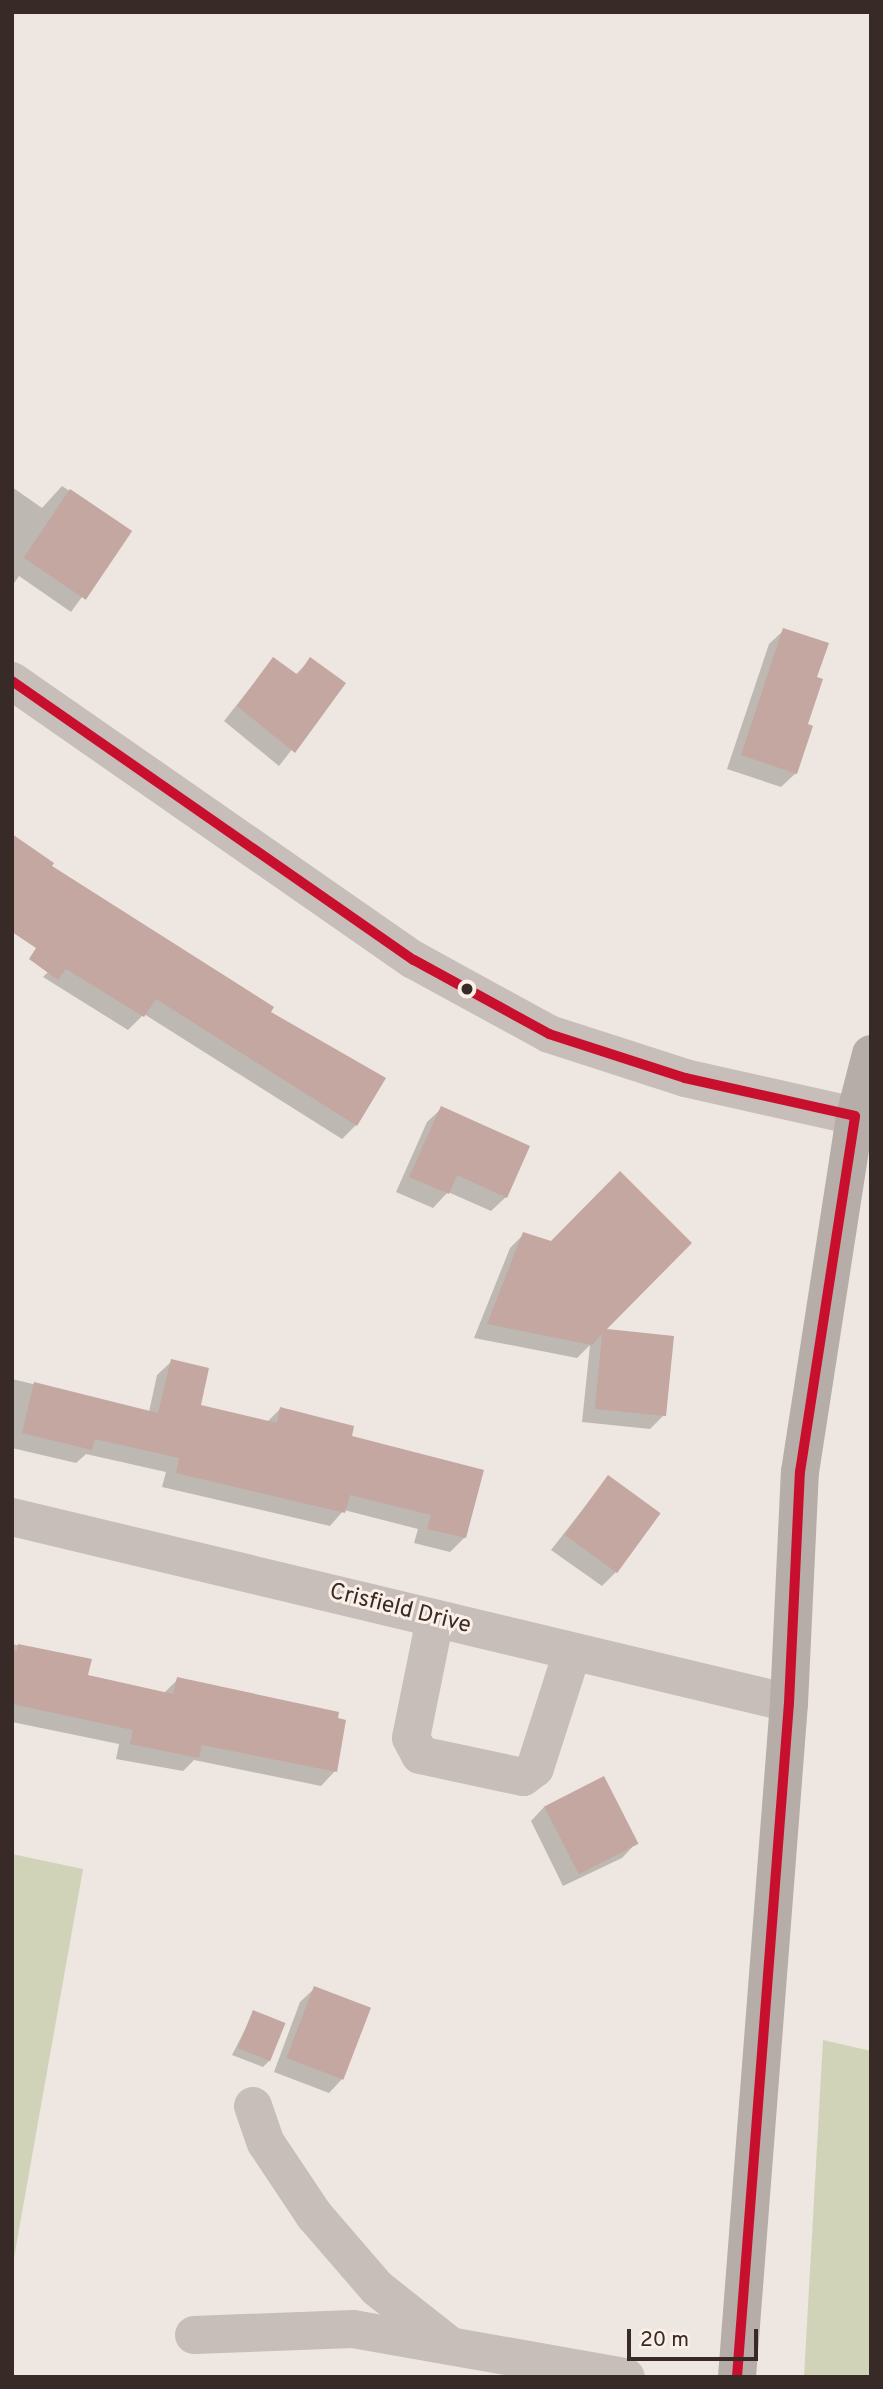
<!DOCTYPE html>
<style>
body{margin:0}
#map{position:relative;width:883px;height:2389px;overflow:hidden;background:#eee6e0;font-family:Overpass,sans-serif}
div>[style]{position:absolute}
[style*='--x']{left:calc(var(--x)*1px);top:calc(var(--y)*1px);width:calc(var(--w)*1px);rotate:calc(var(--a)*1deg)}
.green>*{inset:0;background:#d1d3b9}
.shadow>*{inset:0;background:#0003}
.building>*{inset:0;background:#c3a7a0;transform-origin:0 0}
.minor>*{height:38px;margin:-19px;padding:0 19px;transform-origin:19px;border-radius:19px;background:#c7beb9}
.major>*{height:38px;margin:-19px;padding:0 19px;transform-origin:19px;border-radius:19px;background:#b6aca8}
.bus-1>*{height:10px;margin:-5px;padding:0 5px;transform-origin:5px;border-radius:5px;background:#c8102e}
.dots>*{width:19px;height:19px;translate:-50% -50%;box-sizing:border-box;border:4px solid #fbf0e7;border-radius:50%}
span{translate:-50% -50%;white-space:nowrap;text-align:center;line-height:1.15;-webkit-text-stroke:6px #fbf0e7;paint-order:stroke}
.street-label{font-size:23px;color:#382b27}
.frame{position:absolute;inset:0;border:14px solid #382b27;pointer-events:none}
.scale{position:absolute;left:627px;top:2329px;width:131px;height:32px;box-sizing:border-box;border:4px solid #382b27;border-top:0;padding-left:9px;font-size:21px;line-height:24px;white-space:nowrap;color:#382b27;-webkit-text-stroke:5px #fbf0e7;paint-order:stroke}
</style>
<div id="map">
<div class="green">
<div style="clip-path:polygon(12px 1854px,83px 1869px,12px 2269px)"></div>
<div style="clip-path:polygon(823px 2040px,871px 2051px,871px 2377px,804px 2377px)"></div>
</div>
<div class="shadow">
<div style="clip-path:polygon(62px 486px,130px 531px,71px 612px,19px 576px,12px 586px,12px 487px,42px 508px)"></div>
<div style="clip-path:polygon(784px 630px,815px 679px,796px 773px,781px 787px,727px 769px,769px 644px)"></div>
<div style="clip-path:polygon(273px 659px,295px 675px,310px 660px,343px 684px,279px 766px,224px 721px)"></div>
<div style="clip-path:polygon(113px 907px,268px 1013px,384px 1079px,356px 1125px,342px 1139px,144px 1014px,128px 1030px,43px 977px)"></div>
<div style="clip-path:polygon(442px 1108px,506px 1197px,491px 1211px,448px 1192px,433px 1208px,396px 1192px,427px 1122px)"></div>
<div style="clip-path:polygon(524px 1234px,603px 1331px,664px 1415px,650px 1429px,582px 1422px,590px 1345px,577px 1358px,474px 1338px,510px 1248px)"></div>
<div style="clip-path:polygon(172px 1361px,199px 1406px,267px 1422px,280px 1409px,350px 1437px,465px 1537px,450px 1552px,414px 1543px,418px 1529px,344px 1510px,330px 1526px,162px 1487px,166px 1472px,86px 1454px,76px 1463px,12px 1448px,12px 1379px,149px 1412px,157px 1375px)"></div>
<div style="clip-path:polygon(608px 1477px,616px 1572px,602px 1586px,551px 1550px)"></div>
<div style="clip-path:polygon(12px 1644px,90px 1661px,86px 1677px,164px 1693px,178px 1679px,336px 1720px,335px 1771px,321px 1786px,194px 1760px,183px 1771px,116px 1759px,119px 1744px,12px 1722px)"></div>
<div style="clip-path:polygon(545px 1806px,636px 1843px,622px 1858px,563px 1886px,531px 1821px)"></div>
<div style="clip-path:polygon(315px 1988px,343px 2078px,329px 2093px,274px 2072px,300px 2002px)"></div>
<div style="clip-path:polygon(254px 2012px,270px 2060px,263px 2067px,232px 2055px)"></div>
</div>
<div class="building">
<div style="left:70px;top:489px;width:75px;height:83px;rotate:34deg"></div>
<div style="clip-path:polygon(783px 628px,829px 643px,817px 677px,823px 679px,808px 724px,813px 726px,797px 774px,741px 755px)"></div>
<div style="clip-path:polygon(273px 657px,298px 675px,310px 657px,346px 683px,295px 753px,237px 706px)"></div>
<div style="clip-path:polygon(12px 834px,54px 863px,52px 866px,274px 1007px,271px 1012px,386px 1078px,357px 1126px,156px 999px,144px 1017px,66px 969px,58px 980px,29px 959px,36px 948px,12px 932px)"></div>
<div style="clip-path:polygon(441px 1106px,530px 1146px,507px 1198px,457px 1175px,449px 1194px,409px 1177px)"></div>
<div style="clip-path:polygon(620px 1171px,692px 1243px,607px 1329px,674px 1336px,666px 1416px,595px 1409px,602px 1334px,592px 1345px,487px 1324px,523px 1232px,551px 1241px)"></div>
<div style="clip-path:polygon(171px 1359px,209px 1368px,201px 1405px,277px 1423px,280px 1407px,354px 1426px,352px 1436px,484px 1470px,466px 1538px,427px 1529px,431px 1515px,350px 1495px,345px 1513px,176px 1473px,179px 1458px,95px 1439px,92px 1450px,22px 1433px,34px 1382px,158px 1413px)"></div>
<div style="left:608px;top:1475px;width:65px;height:74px;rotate:36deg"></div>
<div style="clip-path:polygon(18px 1644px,92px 1659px,88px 1675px,173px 1694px,177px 1677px,339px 1712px,338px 1718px,346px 1720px,337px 1772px,202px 1745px,199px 1758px,130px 1744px,133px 1730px,12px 1704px,12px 1651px,17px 1651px)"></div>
<div style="left:604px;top:1776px;width:76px;height:67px;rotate:63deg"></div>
<div style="left:314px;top:1986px;width:61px;height:77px;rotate:21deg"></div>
<div style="left:253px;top:2010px;width:35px;height:41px;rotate:22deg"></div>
</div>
<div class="minor">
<div style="--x:12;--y:681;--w:489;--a:34.8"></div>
<div style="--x:414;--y:960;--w:154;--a:28.7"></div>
<div style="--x:549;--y:1034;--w:143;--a:17.9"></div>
<div style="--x:685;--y:1078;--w:174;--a:12.6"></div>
<div style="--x:12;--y:1517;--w:799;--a:13.46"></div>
<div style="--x:435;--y:1619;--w:121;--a:101.4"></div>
<div style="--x:411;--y:1738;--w:19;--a:62"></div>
<div style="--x:420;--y:1755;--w:105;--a:12.1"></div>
<div style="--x:523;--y:1777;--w:15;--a:-37"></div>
<div style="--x:535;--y:1768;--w:121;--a:-72.2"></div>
<div style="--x:253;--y:2106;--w:39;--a:71"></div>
<div style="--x:266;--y:2143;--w:87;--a:56.3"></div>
<div style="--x:314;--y:2215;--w:96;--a:49.2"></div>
<div style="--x:377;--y:2288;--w:90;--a:38.3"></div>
<div style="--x:194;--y:2335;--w:159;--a:-2.2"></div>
<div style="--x:353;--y:2329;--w:277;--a:10"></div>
</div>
<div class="major">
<div style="--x:737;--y:2377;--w:676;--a:-85.59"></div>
<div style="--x:789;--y:1703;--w:231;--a:-87.3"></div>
<div style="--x:800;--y:1472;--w:360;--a:-81.2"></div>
<div style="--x:855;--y:1116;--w:64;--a:-75.5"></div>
</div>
<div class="bus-1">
<div style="--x:12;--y:681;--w:489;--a:34.8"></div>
<div style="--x:414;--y:960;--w:154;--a:28.7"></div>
<div style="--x:549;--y:1034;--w:143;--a:17.9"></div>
<div style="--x:685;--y:1078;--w:174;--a:12.6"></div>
<div style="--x:737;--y:2377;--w:676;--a:-85.59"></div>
<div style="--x:789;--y:1703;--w:231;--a:-87.3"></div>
<div style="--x:800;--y:1472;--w:360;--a:-81.2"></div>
</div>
<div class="dots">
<div style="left:467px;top:989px;background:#382b27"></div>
</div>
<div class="street-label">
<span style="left:400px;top:1610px;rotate:14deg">Crisfield Drive</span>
</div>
<div class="frame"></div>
<div class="scale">20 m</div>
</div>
